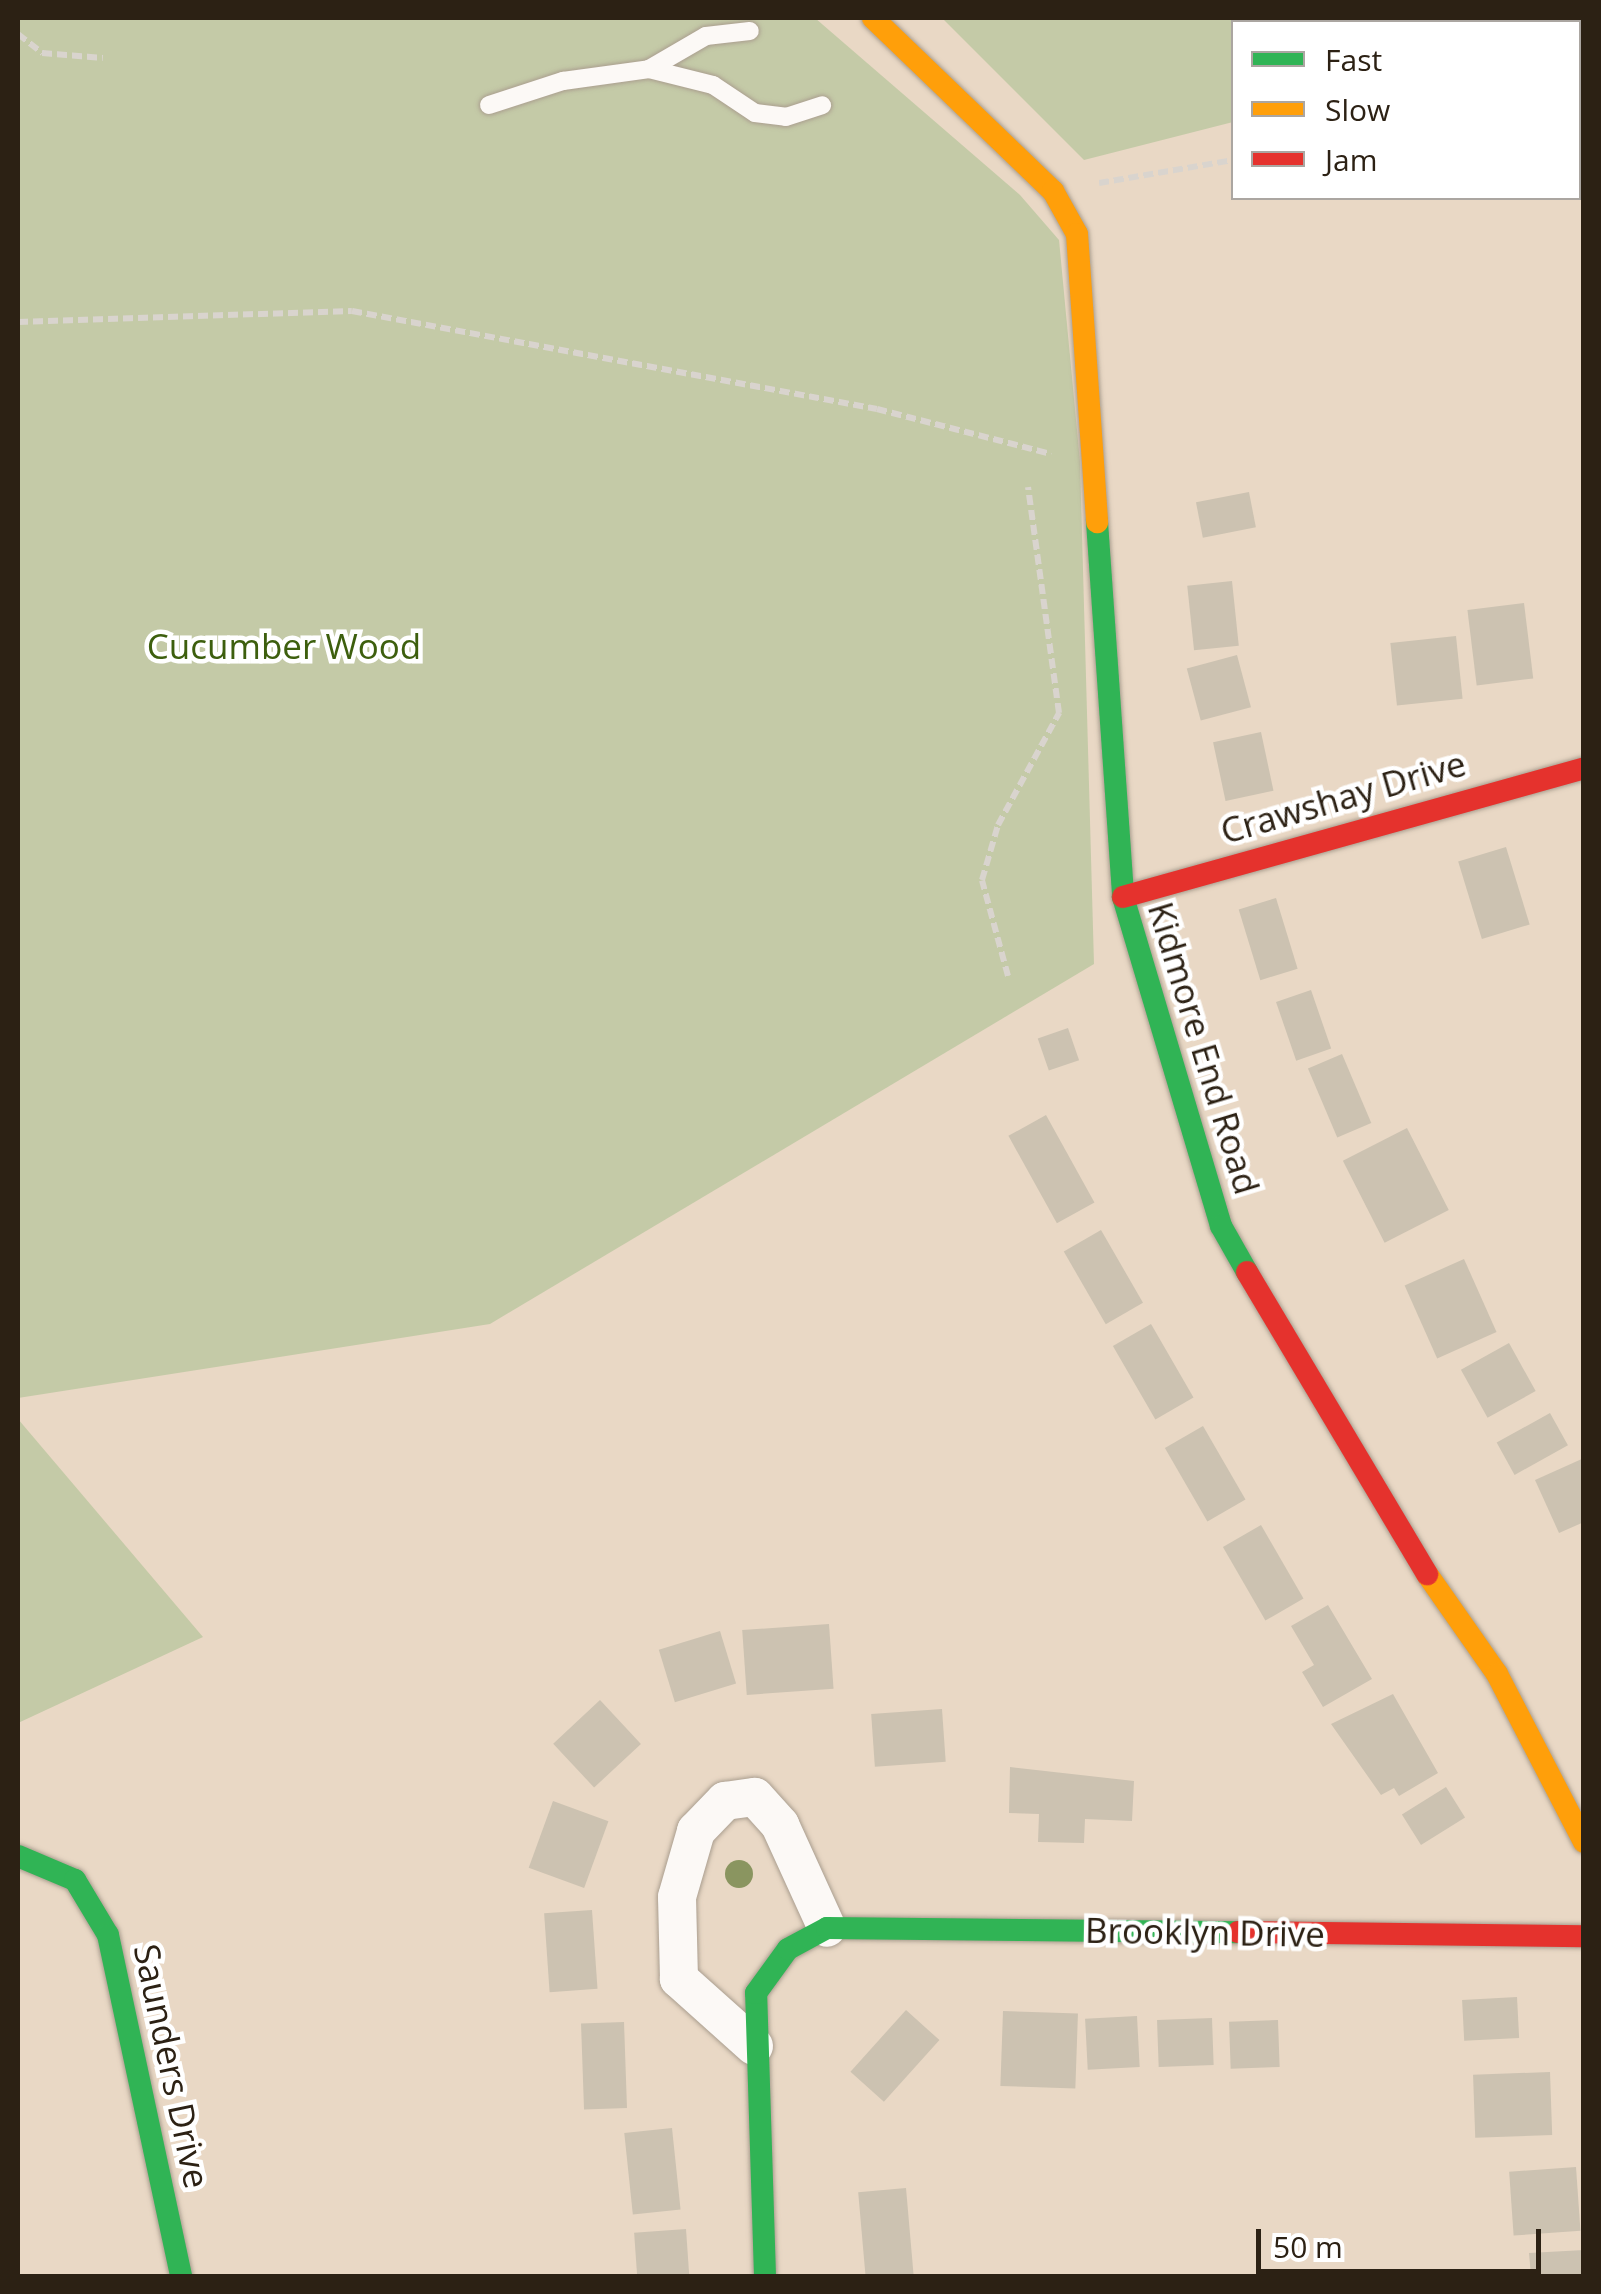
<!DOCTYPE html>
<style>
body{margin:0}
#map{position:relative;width:1601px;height:2294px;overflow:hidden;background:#e9d8c5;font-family:"Open Sans",sans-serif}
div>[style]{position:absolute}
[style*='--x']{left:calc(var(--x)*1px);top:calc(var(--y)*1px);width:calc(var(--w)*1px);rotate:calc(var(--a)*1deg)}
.green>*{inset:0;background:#c4caa7}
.building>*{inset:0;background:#ccc2b1;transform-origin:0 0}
.path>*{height:6px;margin-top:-3px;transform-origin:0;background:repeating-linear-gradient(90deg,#d9d4ce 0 10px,transparent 0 15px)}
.roads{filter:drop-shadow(0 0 2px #aa9e8f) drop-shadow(0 0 2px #aa9e8f)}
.lane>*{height:18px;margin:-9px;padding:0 9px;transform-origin:9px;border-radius:9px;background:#fcf9f6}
.street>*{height:38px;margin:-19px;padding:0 19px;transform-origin:19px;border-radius:19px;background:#fcf9f6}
.fast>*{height:22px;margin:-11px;padding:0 11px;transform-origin:11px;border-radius:11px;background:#30b455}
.slow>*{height:22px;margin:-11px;padding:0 11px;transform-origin:11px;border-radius:11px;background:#ff9f0a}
.jam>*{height:22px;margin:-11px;padding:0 11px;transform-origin:11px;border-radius:11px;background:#e5322d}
.trees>*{width:28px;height:28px;margin:-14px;border-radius:50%;background:#8a9560}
span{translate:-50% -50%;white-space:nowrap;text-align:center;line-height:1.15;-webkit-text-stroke:9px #fff;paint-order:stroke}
.park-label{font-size:35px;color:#3d5f0e}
.street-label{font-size:35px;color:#2c2114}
.frame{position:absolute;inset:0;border:20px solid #2c2114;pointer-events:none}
.legend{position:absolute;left:1231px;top:20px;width:350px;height:180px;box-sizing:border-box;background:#fff;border:2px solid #aba6a1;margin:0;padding:12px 18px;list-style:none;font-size:30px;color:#2c2114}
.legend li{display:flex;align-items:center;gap:20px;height:50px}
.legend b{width:50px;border:2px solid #aba6a1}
.scale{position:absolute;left:1256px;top:2229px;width:285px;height:45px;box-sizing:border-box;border:5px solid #2c2114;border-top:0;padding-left:12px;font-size:30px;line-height:35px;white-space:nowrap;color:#2c2114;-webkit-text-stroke:8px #fff;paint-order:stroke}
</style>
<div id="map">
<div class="green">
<div style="clip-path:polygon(18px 18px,815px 18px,1020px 195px,1059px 240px,1080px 462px,1094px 964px,490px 1324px,18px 1398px)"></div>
<div style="clip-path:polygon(942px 18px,1535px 18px,1234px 22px,1233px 122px,1084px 160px)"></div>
<div style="clip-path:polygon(18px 1419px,203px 1637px,18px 1723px)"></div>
</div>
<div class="building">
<div style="left:1249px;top:492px;width:36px;height:54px;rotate:79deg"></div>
<div style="left:1232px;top:581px;width:65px;height:45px;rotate:84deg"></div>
<div style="left:1524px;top:603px;width:76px;height:57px;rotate:83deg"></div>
<div style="left:1456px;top:636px;width:63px;height:66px;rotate:84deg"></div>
<div style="left:1237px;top:655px;width:54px;height:52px;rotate:75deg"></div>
<div style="left:1261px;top:732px;width:60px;height:49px;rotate:78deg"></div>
<div style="left:1506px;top:847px;width:81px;height:50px;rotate:73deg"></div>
<div style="left:1276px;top:898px;width:74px;height:39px;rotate:73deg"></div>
<div style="left:1311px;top:990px;width:62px;height:37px;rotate:71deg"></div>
<div style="left:1068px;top:1028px;width:34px;height:32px;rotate:71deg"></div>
<div style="left:1342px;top:1054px;width:75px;height:37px;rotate:67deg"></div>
<div style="left:1046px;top:1115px;width:100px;height:43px;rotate:61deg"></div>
<div style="left:1407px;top:1128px;width:92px;height:72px;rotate:63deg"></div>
<div style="left:1101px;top:1230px;width:84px;height:43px;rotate:60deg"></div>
<div style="left:1464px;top:1259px;width:80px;height:65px;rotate:66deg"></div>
<div style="left:1151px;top:1324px;width:85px;height:44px;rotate:60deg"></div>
<div style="left:1509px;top:1343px;width:55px;height:55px;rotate:61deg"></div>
<div style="left:1550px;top:1413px;width:37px;height:61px;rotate:61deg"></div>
<div style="left:1203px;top:1426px;width:85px;height:44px;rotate:60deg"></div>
<div style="clip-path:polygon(1584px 1458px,1584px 1522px,1559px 1533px,1535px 1480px)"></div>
<div style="left:1261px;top:1525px;width:85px;height:44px;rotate:60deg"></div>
<div style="clip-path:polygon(1328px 1605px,1372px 1679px,1323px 1707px,1302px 1672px,1314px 1665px,1291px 1626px)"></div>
<div style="left:829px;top:1624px;width:65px;height:87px;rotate:86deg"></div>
<div style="left:720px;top:1631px;width:55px;height:64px;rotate:73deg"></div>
<div style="clip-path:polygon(1393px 1694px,1438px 1773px,1399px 1796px,1394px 1788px,1381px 1795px,1331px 1724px)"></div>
<div style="left:600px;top:1700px;width:60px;height:64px;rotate:47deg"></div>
<div style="left:942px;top:1709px;width:53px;height:71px;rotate:86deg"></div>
<div style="clip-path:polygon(1010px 1767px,1134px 1781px,1132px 1821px,1085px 1819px,1084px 1843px,1038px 1842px,1039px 1814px,1009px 1813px)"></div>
<div style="left:1446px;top:1787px;width:36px;height:52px;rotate:58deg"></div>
<div style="left:553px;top:1801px;width:59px;height:71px;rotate:20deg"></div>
<div style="left:592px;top:1910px;width:79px;height:48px;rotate:86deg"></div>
<div style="left:1517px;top:1997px;width:41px;height:55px;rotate:87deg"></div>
<div style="left:906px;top:2010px;width:45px;height:83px;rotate:42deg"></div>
<div style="left:1003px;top:2011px;width:75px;height:75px;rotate:2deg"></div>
<div style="left:1137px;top:2016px;width:51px;height:52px;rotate:87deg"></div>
<div style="left:1212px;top:2018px;width:47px;height:55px;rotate:88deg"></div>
<div style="left:1278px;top:2020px;width:47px;height:49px;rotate:88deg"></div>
<div style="left:624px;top:2022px;width:86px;height:43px;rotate:88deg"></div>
<div style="left:1550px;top:2072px;width:63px;height:77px;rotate:88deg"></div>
<div style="left:672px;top:2128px;width:82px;height:48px;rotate:84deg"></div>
<div style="left:1576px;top:2167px;width:64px;height:67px;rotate:86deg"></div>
<div style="left:906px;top:2188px;width:88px;height:48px;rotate:85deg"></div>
<div style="left:686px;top:2229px;width:47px;height:52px;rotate:86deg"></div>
<div style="clip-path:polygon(1584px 2250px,1584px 2276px,1531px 2276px,1529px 2253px)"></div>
</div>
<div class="path">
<div style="--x:1522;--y:22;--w:4;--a:-76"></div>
<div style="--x:18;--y:34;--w:31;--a:38"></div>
<div style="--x:42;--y:53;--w:61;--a:4.7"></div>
<div style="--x:1099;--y:183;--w:137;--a:-9.7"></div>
<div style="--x:18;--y:322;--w:334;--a:-1.9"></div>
<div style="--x:352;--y:311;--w:534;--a:10.57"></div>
<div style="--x:877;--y:409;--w:180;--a:14.5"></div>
<div style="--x:1008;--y:976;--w:99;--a:-105.2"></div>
<div style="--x:982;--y:880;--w:57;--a:-73.8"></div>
<div style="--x:998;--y:825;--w:128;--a:-61.4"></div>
<div style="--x:1059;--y:713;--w:228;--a:-97.8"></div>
</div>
<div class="roads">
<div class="lane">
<div style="--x:649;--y:69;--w:66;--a:14"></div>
<div style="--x:713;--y:85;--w:50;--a:33.7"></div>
<div style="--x:755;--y:113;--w:31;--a:7"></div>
<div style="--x:786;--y:117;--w:38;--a:-18"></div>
<div style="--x:489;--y:105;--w:78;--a:-18"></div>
<div style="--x:563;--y:81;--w:87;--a:-7.9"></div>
<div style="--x:649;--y:69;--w:66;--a:-30.1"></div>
<div style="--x:706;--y:36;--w:44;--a:-6.5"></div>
</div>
<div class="street">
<div style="--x:754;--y:2046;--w:101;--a:-138.2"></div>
<div style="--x:679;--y:1979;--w:82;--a:-91.4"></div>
<div style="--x:677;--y:1897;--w:69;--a:-73.9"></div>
<div style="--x:696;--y:1831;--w:42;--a:-46"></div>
<div style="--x:725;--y:1801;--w:30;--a:-8"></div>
<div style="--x:755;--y:1797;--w:38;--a:48"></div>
<div style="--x:780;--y:1825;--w:113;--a:65.5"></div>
</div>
<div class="fast">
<div style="--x:1097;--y:522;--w:376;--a:86"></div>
<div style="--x:1123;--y:897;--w:343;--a:73.4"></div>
<div style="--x:1221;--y:1226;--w:53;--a:60.5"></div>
<div style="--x:18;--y:1856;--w:62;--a:22.8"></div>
<div style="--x:75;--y:1880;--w:64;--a:59"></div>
<div style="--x:108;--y:1935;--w:349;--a:77.9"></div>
<div style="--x:765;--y:2276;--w:283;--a:-91.8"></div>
<div style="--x:756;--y:1993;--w:54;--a:-54"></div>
<div style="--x:788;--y:1949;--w:44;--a:-28.3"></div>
<div style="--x:827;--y:1928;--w:411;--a:0.6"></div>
</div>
<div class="slow">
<div style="--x:873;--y:18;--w:250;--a:43.9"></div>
<div style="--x:1053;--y:191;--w:49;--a:60.8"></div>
<div style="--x:1077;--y:234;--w:289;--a:86"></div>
<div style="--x:1427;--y:1574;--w:122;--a:55"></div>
<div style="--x:1497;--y:1674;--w:189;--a:62.6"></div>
</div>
<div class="jam">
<div style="--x:1123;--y:897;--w:479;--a:-15.6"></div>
<div style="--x:1247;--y:1272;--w:352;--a:59.2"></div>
<div style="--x:1238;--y:1932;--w:346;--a:0.7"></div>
</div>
</div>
<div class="trees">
<div style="left:739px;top:1874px"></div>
</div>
<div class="park-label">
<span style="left:284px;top:646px">Cucumber Wood</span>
</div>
<div class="street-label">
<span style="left:1343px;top:797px;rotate:-16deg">Crawshay Drive</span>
<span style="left:1204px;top:1048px;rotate:73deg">Kidmore End Road</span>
<span style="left:1205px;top:1932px;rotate:1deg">Brooklyn Drive</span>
<span style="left:172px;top:2066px;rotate:78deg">Saunders Drive</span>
</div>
<div class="frame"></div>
<ul class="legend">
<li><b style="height:12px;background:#30b455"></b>Fast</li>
<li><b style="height:12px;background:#ff9f0a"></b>Slow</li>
<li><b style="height:12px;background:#e5322d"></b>Jam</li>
</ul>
<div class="scale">50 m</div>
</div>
